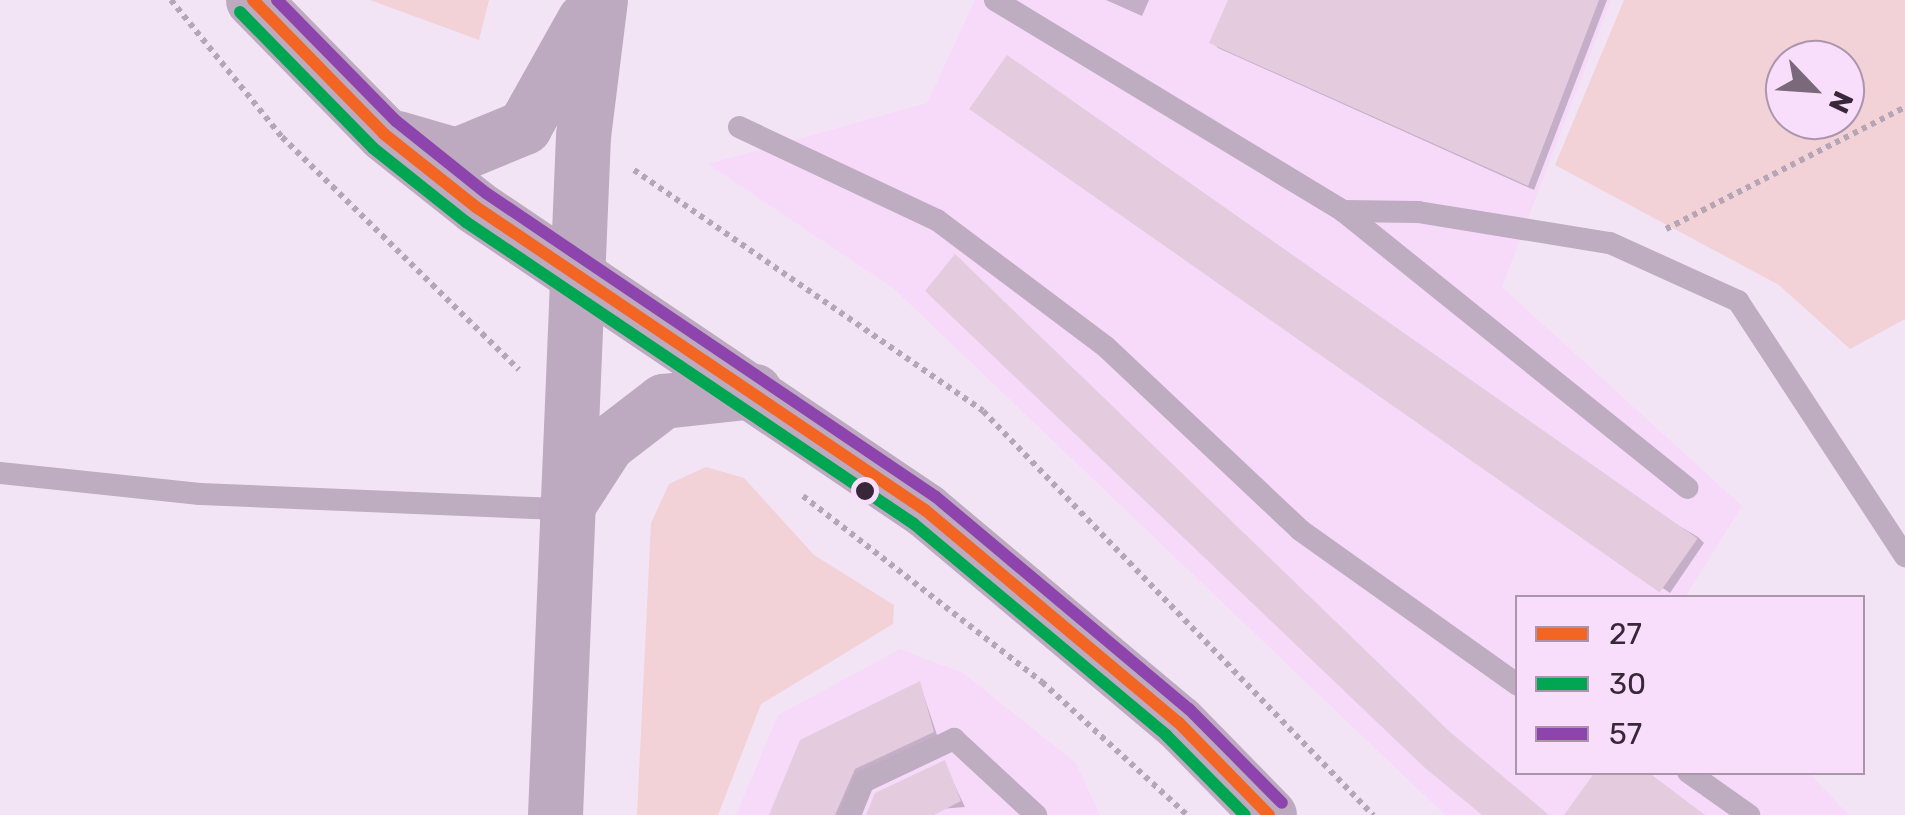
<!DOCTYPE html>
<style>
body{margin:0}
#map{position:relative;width:1905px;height:815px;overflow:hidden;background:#f3e4f5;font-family:Rubik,sans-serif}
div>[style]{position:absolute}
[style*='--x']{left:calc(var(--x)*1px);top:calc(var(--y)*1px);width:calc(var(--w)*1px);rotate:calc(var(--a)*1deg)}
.built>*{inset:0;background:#f7dafa}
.green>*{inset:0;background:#f2d1d7}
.shadow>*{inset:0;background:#0003}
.building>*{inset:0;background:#e4cbde;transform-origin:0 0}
.path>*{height:6px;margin-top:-3px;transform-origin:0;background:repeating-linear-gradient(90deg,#b4a6b5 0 5px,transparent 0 10px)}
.lane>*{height:22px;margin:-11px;padding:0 11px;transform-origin:11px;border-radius:11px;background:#beacc0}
.secondary>*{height:55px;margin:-27.5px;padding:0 27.5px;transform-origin:27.5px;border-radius:27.5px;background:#bda9c0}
.bus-1>*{height:12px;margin:-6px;padding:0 6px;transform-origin:6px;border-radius:6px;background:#f26522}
.bus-2>*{height:12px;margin:-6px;padding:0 6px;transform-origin:6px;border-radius:6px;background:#00a651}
.bus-3>*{height:12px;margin:-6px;padding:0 6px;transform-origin:6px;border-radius:6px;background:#8e44ad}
.dots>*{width:28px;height:28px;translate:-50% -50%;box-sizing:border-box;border:5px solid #f9defb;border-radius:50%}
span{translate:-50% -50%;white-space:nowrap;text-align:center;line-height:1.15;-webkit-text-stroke:9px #f9defb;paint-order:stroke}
.legend{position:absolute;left:1515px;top:595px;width:350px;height:180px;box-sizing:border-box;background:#f9defb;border:2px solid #ab95ad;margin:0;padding:12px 18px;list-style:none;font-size:30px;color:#372739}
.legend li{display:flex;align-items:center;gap:20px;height:50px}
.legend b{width:50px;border:2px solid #ab95ad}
.north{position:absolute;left:1765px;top:40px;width:100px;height:100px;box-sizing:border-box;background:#f9defb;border:2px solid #ab95ad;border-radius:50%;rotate:115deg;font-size:28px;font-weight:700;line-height:40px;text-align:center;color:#372739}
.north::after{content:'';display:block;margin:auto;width:35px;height:45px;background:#79697b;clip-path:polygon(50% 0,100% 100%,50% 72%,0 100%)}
</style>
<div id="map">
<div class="built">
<div style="clip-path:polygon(975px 0,1611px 0,1502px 287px,1742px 506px,1685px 597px,1518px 598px,1518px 772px,1809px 773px,1849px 815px,1445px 815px,893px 288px,708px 164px,927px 103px)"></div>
<div style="clip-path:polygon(900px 649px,963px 673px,1076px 763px,1100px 815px,736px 815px,778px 715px)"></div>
</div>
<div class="green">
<div style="clip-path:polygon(370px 0,489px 0,479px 40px)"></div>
<div style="clip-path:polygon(evenodd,1624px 0,1905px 0,1905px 319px,1850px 349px,1779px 285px,1555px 165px,1624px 0,1845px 60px,1845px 120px,1785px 120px,1785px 60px,1845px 60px)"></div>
<div style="clip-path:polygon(706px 467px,744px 478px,814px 555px,894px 605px,893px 624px,761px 704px,718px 815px,637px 815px,651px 523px,669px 484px)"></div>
</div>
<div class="shadow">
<div style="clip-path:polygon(1106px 0,1149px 0,1142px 16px)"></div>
<div style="clip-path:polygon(1230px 0,1607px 0,1534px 190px,1218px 48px,1212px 42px)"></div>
<div style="clip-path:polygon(978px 114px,1698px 537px,1704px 543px,1670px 593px)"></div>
<div style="clip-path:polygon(920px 684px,938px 738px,861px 775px,842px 815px,772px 815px)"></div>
<div style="clip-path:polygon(944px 763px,965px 807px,867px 815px)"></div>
</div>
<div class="building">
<div style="clip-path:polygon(1228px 0,1599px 0,1528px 186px,1209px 43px)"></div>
<div style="left:1007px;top:55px;width:843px;height:66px;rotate:35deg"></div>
<div style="clip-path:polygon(955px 254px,1450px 732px,1549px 815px,1482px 815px,1424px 767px,925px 291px)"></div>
<div style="clip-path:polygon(920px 681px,934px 732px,855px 769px,835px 815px,769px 815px,800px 740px)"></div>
<div style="clip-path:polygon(945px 760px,961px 801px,934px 815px,866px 815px,875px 793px)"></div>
<div style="clip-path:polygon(1595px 772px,1648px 772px,1705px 815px,1564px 815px)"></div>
</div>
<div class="path">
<div style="--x:171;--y:0;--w:176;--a:51"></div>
<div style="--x:282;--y:137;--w:332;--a:44.5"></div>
<div style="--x:634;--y:170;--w:424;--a:34.6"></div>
<div style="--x:983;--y:411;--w:562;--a:46.01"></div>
<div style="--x:1666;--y:229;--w:268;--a:-27"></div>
<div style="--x:803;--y:496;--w:303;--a:37.9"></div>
<div style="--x:1042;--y:682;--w:197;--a:42.5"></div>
</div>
<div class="lane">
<div style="--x:995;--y:0;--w:407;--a:31.2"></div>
<div style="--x:1343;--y:211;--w:442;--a:38.8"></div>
<div style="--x:739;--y:127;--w:219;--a:25.2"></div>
<div style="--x:937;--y:220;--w:211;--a:36.9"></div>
<div style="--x:1106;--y:347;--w:267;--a:43.3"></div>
<div style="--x:1300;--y:530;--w:267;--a:35.4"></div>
<div style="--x:1343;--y:211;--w:75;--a:0.8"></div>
<div style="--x:1418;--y:212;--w:194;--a:9.2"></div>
<div style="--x:1610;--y:243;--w:141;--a:24.4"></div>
<div style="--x:1738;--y:301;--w:305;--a:56.8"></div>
<div style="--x:0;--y:473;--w:201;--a:6"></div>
<div style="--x:200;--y:494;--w:365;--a:2.4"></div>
<div style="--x:1688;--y:772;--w:75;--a:35.2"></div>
<div style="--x:850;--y:815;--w:35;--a:-68"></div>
<div style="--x:863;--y:782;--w:101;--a:-25.3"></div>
<div style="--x:954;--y:739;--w:112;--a:42.8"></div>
</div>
<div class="secondary">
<div style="--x:253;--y:0;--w:187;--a:45.6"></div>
<div style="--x:384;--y:134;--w:117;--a:38.4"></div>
<div style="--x:476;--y:207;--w:542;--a:34.01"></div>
<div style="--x:925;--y:510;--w:330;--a:40"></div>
<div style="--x:1178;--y:722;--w:130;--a:45.6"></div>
<div style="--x:397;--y:138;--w:61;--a:16.1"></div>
<div style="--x:456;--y:155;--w:74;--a:-22.4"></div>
<div style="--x:524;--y:127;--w:123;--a:-60.7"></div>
<div style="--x:565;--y:509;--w:77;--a:-57.1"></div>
<div style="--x:607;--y:444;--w:71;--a:-37.5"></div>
<div style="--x:663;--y:401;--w:92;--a:-6.3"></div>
<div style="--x:555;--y:815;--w:680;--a:-87.64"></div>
<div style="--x:583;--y:136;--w:137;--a:-82.9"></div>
</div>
<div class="bus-1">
<div style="--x:253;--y:0;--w:187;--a:45.6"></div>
<div style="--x:384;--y:134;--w:117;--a:38.4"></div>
<div style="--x:476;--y:207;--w:542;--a:34.01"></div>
<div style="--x:925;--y:510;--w:330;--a:40"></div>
<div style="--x:1178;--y:722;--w:130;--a:45.6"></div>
</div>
<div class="bus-2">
<div style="--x:240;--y:12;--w:190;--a:45.6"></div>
<div style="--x:373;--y:148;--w:119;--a:38.5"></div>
<div style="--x:466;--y:222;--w:540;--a:33.98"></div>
<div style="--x:914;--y:524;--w:329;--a:39.9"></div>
<div style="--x:1166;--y:735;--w:112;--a:45.4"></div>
</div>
<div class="bus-3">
<div style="--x:277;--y:0;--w:170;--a:45.5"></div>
<div style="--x:396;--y:121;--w:115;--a:38.7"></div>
<div style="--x:486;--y:193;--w:543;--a:34.04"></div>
<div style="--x:936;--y:497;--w:330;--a:40"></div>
<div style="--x:1189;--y:709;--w:132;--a:45.3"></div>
</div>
<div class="dots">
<div style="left:865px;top:491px;background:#372739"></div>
</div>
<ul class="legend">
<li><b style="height:12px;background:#f26522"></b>27</li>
<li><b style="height:12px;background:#00a651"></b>30</li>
<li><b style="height:12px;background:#8e44ad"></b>57</li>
</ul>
<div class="north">N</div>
</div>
